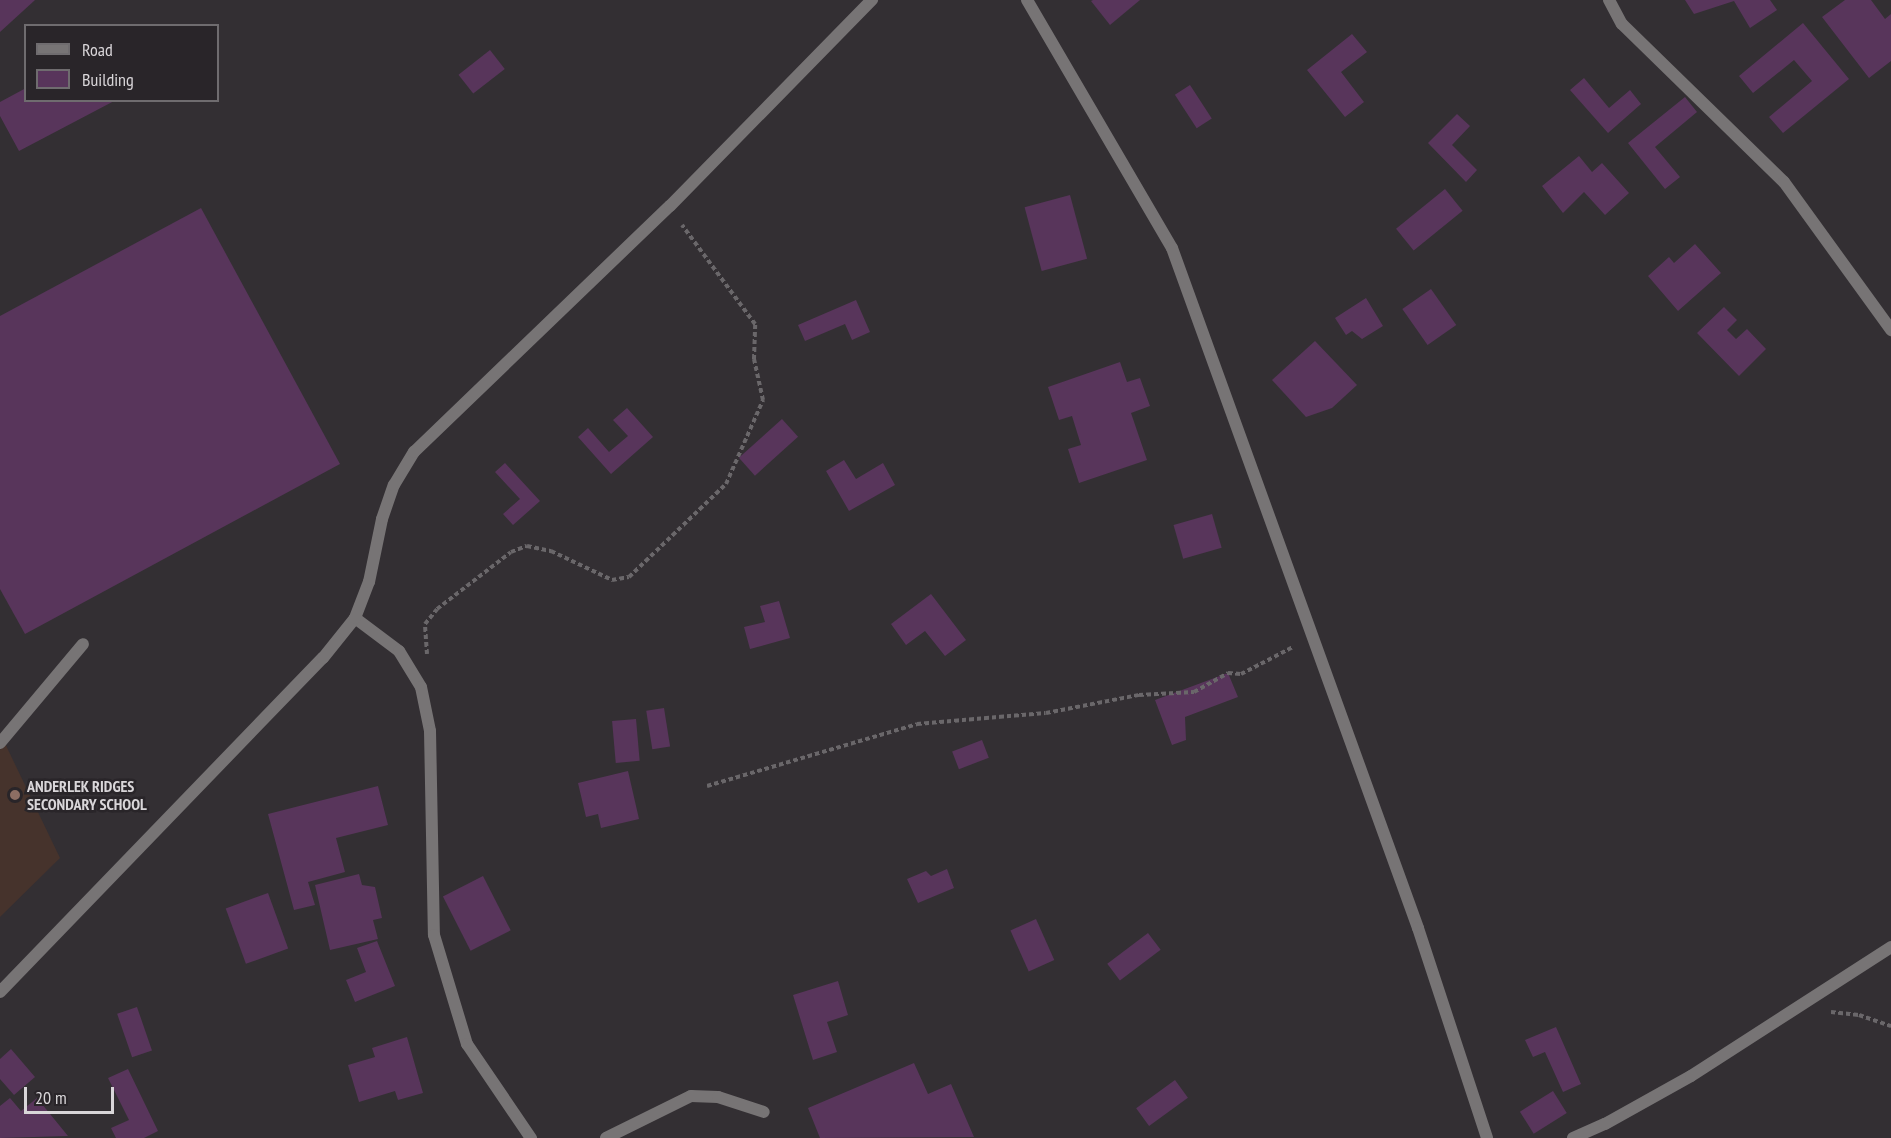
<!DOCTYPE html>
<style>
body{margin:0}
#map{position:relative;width:1891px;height:1138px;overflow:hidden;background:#332f33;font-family:"PT Sans Narrow",sans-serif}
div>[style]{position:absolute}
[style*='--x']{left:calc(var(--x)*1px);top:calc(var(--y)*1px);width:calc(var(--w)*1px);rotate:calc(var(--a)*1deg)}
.education>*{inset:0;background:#46332c}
.building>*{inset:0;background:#58355b;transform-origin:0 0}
.path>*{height:4px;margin-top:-2px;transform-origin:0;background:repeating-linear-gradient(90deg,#6a676a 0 4.5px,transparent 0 7.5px)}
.service>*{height:12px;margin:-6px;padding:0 6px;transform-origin:6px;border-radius:6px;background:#777475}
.minor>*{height:12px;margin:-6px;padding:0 6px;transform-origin:6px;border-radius:6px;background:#777475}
.dots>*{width:16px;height:16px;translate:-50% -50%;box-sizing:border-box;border:3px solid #292529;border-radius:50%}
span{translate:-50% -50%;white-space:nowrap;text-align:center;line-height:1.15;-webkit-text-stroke:5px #292529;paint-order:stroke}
.poi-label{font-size:16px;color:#d9d6d9;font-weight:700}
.left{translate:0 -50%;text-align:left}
.legend{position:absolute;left:24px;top:24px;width:195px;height:78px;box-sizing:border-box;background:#292529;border:2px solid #6f6c6f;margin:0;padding:8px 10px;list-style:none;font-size:18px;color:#d9d6d9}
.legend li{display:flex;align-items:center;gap:12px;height:30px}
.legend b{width:30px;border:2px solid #6f6c6f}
.scale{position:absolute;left:24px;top:1087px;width:90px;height:27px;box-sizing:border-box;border:3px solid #d9d6d9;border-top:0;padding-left:8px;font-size:18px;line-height:21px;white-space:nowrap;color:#d9d6d9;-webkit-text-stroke:4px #292529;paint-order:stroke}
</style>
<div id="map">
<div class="education">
<div style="clip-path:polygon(0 733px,60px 858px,0 917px)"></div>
</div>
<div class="building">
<div style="clip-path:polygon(0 0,35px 0,0 32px)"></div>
<div style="clip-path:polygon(1140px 0,1110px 25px,1091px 1px,1093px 0)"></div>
<div style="clip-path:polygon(1685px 0,1770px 0,1777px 10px,1750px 28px,1734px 1px,1694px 14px)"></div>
<div style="clip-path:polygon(1845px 0,1871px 0,1885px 19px,1891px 14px,1891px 61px,1869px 78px,1822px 17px)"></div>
<div style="clip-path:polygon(1803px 23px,1849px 79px,1783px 133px,1769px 117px,1812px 81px,1794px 60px,1753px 93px,1739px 76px)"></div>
<div style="clip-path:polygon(1352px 34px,1367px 52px,1341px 72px,1364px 102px,1345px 117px,1307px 70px)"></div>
<div style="left:490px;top:50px;width:24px;height:40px;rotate:52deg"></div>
<div style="clip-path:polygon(1584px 78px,1609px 108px,1630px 90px,1641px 104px,1608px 133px,1570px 90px)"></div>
<div style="left:1190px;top:85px;width:40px;height:18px;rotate:57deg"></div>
<div style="clip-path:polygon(26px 88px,26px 100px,116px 100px,19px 151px,0 116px,0 102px)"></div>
<div style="clip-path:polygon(1685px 97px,1697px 112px,1655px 147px,1680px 177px,1665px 189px,1628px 143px)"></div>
<div style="clip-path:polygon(1457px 114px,1470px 126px,1452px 145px,1477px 170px,1466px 182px,1428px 143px)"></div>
<div style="clip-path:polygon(1579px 156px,1592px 172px,1602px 163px,1629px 193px,1605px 215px,1584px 192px,1563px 213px,1542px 186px)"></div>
<div style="left:1445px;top:189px;width:28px;height:63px;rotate:51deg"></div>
<div style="left:1070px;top:195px;width:66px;height:47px;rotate:75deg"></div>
<div style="clip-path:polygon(201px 208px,340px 464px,25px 634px,0 589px,0 316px)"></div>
<div style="clip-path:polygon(1695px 244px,1721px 273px,1678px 311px,1648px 276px,1669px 257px,1674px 263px)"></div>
<div style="left:1431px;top:289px;width:44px;height:35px;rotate:55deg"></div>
<div style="clip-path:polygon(1366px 298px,1383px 326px,1362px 339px,1352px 331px,1346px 335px,1335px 318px)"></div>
<div style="clip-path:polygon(856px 300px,870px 332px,852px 340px,845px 324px,805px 341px,798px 325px)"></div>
<div style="clip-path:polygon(1724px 307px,1737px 320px,1727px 330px,1736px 339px,1747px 329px,1766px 349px,1739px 376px,1697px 333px)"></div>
<div style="clip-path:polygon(1315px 341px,1357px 385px,1332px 408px,1306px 417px,1272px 380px)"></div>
<div style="clip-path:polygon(1120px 362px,1127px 382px,1140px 378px,1150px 406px,1131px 413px,1147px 460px,1079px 483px,1068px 449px,1081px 445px,1072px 416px,1059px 420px,1048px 387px)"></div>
<div style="clip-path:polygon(627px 408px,653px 437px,611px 474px,578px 437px,588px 428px,609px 452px,628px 436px,613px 420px)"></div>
<div style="left:782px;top:419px;width:24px;height:58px;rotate:48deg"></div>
<div style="clip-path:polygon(844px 460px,856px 479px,883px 463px,895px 485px,849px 511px,826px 471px)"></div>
<div style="clip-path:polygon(505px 463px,540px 501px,513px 525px,503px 514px,520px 499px,495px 472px)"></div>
<div style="left:1212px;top:514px;width:35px;height:40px;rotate:74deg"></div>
<div style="clip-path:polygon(931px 594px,966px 640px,945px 656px,925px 631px,906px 645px,891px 624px)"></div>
<div style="clip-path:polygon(779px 601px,790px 638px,750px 649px,744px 627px,765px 622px,760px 606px)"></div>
<div style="clip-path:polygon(1228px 673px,1238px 697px,1185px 717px,1186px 740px,1172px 745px,1155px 700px)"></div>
<div style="left:664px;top:708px;width:39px;height:18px;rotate:81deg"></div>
<div style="left:636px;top:719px;width:42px;height:24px;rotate:85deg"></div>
<div style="left:982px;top:740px;width:19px;height:32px;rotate:69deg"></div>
<div style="clip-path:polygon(628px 771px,639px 819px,601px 828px,598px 814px,586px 817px,578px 783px)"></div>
<div style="clip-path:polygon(378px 786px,388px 825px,336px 838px,345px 872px,308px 882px,315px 905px,294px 910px,268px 814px)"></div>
<div style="clip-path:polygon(947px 869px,954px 888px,918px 903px,907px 879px,926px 871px,931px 876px)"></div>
<div style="clip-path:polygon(359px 874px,362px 885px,375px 887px,382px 918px,373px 920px,378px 939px,330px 950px,315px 885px)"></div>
<div style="left:483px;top:876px;width:61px;height:45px;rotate:63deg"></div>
<div style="left:268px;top:893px;width:59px;height:45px;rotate:70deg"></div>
<div style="left:1036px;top:919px;width:45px;height:28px;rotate:66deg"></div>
<div style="left:1148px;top:933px;width:21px;height:51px;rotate:53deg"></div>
<div style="clip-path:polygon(377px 941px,395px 986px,355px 1002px,346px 980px,366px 972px,357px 948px)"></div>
<div style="clip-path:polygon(838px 981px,848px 1015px,827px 1022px,837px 1052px,813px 1060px,793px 995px)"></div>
<div style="left:137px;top:1007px;width:46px;height:21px;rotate:71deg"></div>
<div style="clip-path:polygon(1556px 1027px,1581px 1084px,1563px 1092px,1545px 1052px,1533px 1057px,1525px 1040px)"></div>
<div style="clip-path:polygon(407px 1037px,423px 1093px,398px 1100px,395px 1091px,359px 1102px,348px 1065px,375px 1057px,372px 1048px)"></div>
<div style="clip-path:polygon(11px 1049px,35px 1077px,14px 1095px,0 1079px,0 1059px)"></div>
<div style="clip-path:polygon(914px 1063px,928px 1094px,951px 1084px,974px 1137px,820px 1138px,808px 1108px)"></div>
<div style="clip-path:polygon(128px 1069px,158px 1131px,144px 1138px,116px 1138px,111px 1128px,129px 1120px,108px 1078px)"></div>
<div style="left:1175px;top:1080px;width:22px;height:48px;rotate:54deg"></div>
<div style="left:1553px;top:1091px;width:26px;height:39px;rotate:58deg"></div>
<div style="clip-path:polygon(10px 1098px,21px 1111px,37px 1098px,68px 1136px,0 1138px,0 1106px)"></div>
</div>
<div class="path">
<div style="--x:427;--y:654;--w:30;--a:-94"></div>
<div style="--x:425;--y:624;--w:19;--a:-51"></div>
<div style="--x:437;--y:609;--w:93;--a:-37.6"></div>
<div style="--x:511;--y:552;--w:17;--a:-21"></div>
<div style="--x:527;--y:546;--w:25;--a:12"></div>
<div style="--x:551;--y:551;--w:68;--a:25.4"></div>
<div style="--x:612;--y:580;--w:17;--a:-10"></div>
<div style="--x:629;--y:577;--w:134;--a:-43.8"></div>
<div style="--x:726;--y:484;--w:92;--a:-66.2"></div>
<div style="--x:763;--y:400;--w:42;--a:-102.4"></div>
<div style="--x:754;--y:359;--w:35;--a:-88"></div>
<div style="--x:755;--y:324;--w:123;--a:-126.4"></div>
<div style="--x:707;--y:786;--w:219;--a:-16.4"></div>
<div style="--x:917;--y:724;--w:129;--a:-4.9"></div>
<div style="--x:1046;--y:713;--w:95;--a:-11"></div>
<div style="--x:1139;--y:695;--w:55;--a:-3.1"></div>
<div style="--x:1194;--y:692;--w:39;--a:-29"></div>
<div style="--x:1228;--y:673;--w:13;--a:4"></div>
<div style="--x:1241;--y:674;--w:59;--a:-27.4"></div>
<div style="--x:1831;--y:1012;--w:28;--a:6"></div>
<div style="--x:1859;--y:1015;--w:34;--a:19"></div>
</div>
<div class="service">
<div style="--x:0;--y:743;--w:129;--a:-50"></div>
</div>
<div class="minor">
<div style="--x:1027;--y:0;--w:287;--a:59.7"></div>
<div style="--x:1172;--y:248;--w:723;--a:70.11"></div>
<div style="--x:1418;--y:928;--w:221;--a:71.8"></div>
<div style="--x:1609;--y:0;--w:27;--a:62"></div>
<div style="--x:1622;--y:24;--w:226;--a:44.3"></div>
<div style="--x:1784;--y:182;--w:183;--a:54.1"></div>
<div style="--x:355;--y:618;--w:55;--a:36.9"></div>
<div style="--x:399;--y:651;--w:42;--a:58.6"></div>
<div style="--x:421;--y:687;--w:45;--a:78.4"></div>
<div style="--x:430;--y:731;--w:204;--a:88.9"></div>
<div style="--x:434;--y:935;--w:114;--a:73.2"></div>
<div style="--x:467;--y:1044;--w:114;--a:55.8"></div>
<div style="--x:0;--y:992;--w:465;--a:-46"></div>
<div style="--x:323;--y:658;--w:51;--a:-51.3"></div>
<div style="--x:355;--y:618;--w:39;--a:-69"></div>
<div style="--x:369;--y:582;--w:64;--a:-78.3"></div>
<div style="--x:382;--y:519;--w:36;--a:-71"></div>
<div style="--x:394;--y:485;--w:39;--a:-59"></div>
<div style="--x:414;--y:452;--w:355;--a:-43.9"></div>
<div style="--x:670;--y:206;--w:289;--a:-45.6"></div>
<div style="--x:606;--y:1138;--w:95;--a:-26.3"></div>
<div style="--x:691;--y:1096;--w:27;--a:2"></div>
<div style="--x:718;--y:1097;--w:48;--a:18.1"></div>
<div style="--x:1573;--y:1138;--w:35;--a:-24"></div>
<div style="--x:1605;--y:1124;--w:98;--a:-29.2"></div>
<div style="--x:1691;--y:1076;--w:238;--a:-32.8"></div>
</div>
<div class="dots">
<div style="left:15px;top:795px;background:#8d6e63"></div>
</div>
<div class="poi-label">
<span class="left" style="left:27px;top:795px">ANDERLEK RIDGES<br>SECONDARY SCHOOL</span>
</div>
<ul class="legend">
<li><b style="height:8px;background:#777475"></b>Road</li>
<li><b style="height:16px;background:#58355b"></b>Building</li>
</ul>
<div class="scale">20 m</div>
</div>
